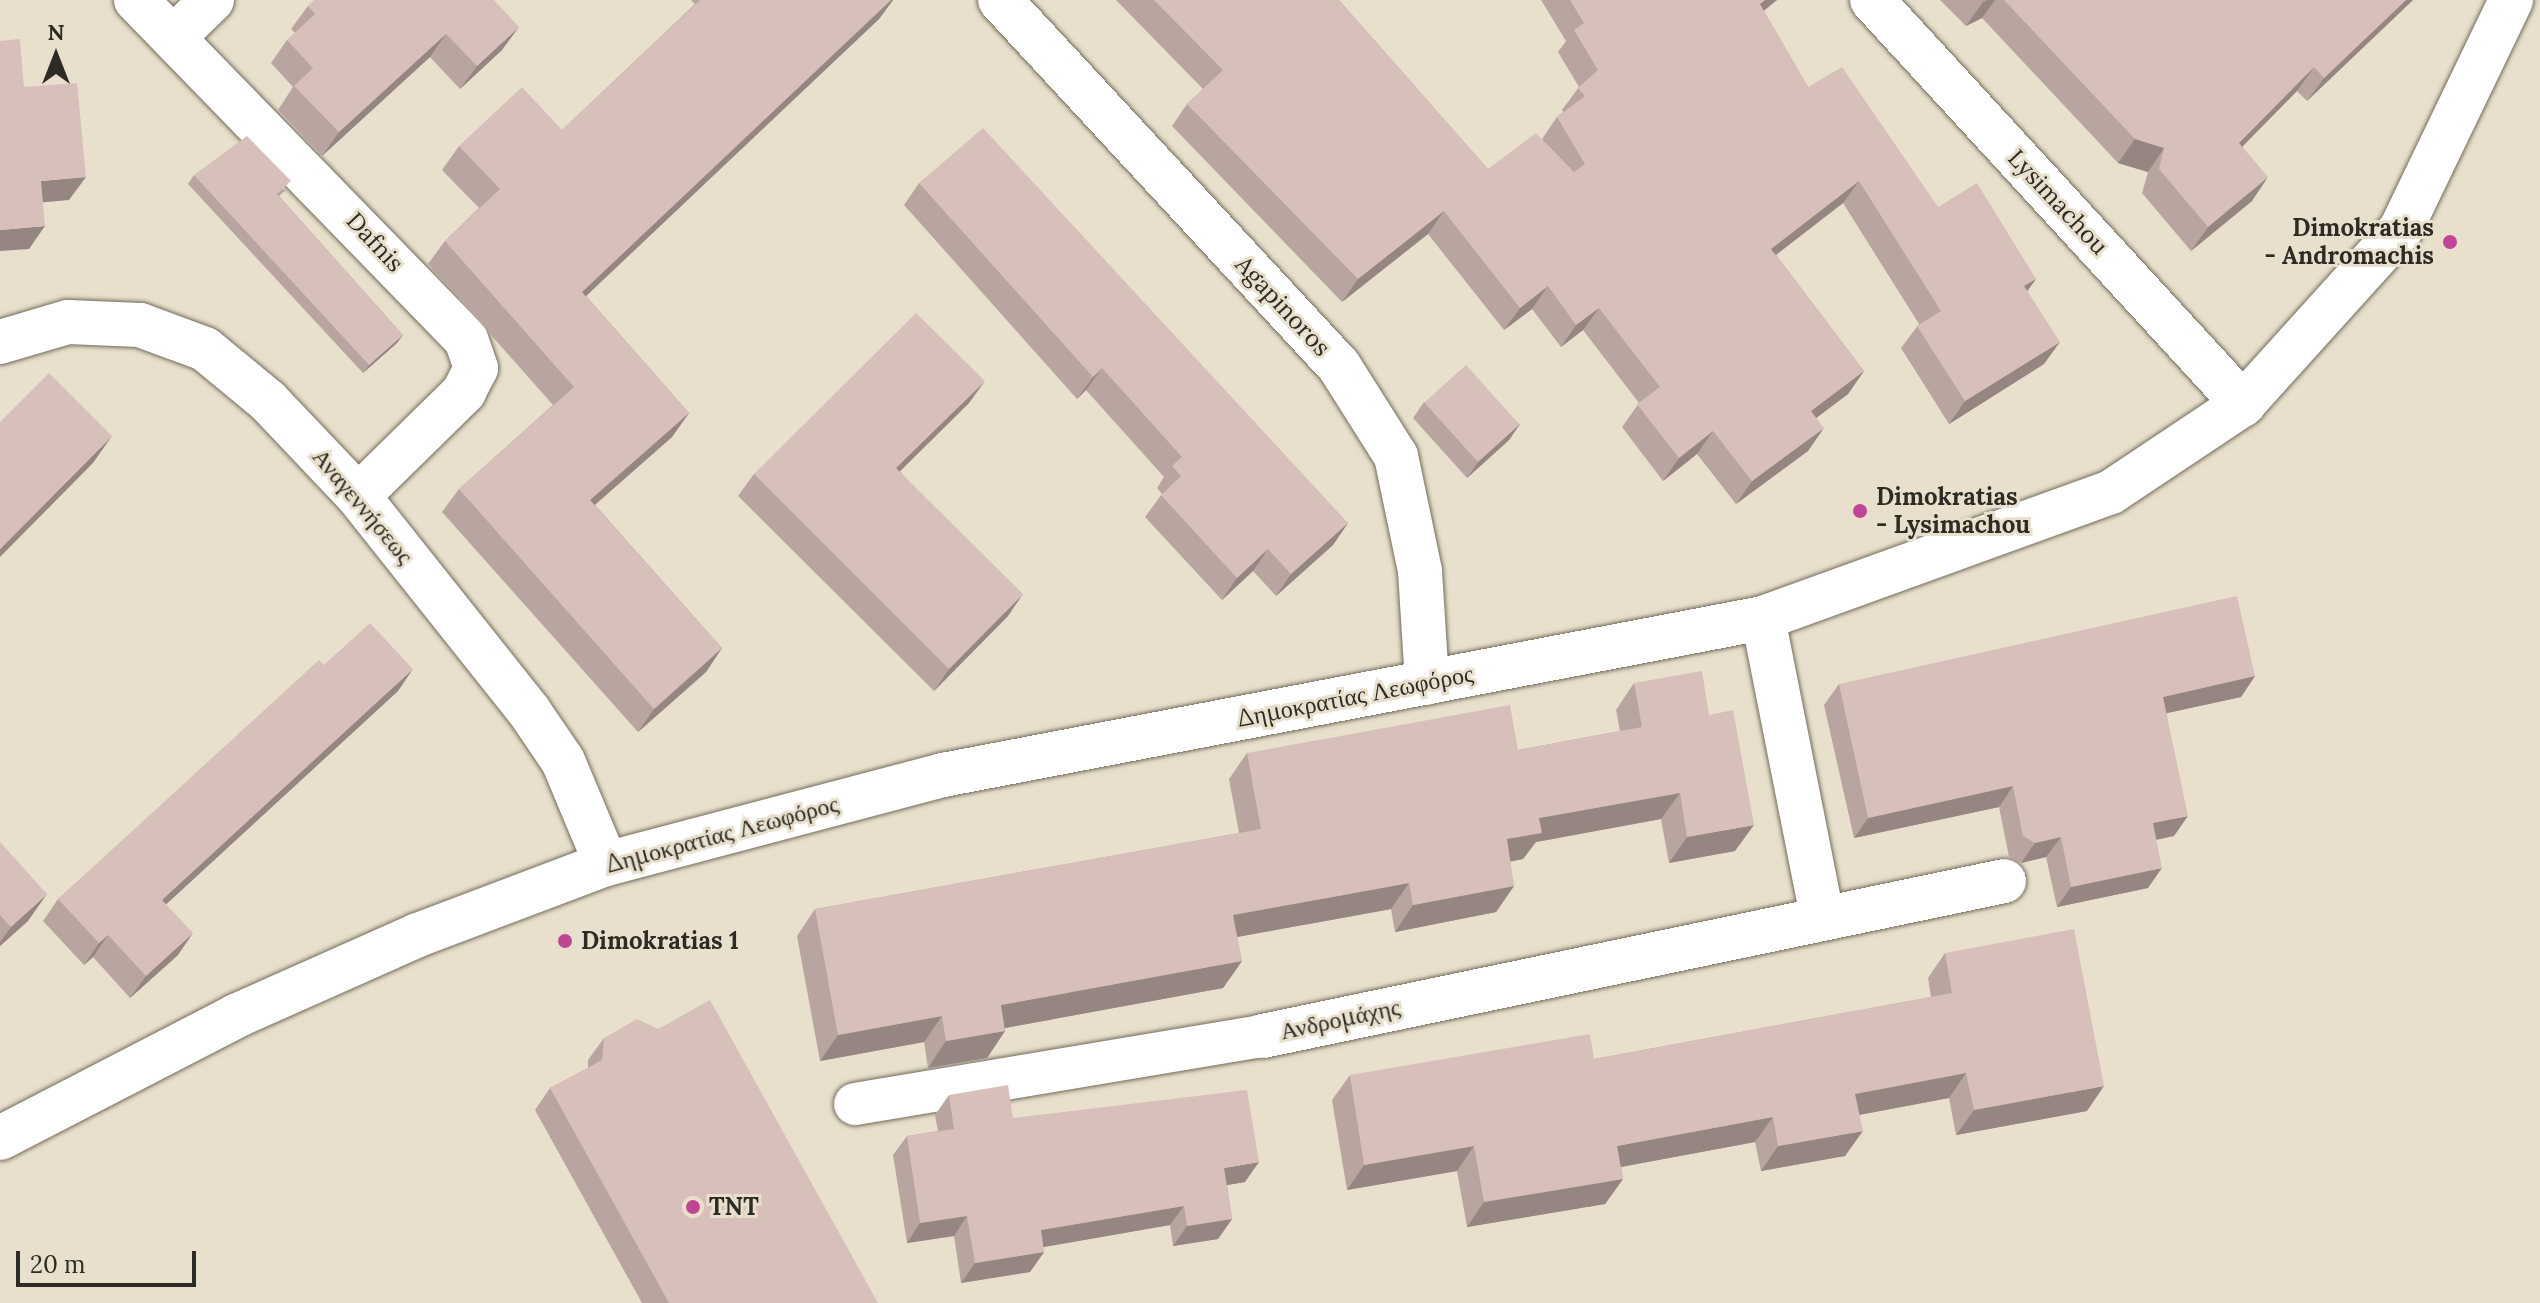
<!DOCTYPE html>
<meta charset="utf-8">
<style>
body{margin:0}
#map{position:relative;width:2540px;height:1303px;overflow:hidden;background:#e8e0cc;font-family:Lora,serif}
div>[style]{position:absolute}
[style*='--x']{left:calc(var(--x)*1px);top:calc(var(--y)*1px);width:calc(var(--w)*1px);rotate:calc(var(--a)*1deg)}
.roads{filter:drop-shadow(0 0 2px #736c5b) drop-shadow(0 0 2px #736c5b)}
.pedestrian>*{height:42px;margin:-21px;padding:0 21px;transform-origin:21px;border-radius:21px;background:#fff}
.minor>*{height:44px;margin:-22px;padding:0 22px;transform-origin:22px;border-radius:22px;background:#fff}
.tertiary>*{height:44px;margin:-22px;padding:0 22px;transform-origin:22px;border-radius:22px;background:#fff}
.wall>*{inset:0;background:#b9a59f}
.shaded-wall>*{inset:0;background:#968682}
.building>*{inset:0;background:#d7c0b9;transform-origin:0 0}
.dots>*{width:22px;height:22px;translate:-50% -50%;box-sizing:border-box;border:4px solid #e8e0cc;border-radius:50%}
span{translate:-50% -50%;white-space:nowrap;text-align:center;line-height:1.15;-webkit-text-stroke:6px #e8e0cc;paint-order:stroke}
.street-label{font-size:24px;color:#2e2b24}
.poi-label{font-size:24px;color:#2e2b24;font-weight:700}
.right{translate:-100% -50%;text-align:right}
.left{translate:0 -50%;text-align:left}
.north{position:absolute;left:16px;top:16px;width:80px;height:80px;-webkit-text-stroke:6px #e8e0cc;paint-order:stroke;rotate:0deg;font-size:22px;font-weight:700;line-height:32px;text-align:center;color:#2e2b24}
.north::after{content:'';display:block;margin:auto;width:28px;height:36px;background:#2e2b24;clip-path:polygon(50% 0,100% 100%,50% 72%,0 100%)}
.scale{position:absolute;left:16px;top:1251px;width:180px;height:36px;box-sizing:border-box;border:4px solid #2e2b24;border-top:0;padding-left:10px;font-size:24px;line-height:28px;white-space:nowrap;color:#2e2b24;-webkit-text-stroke:6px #e8e0cc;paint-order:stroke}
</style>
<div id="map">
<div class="roads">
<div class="pedestrian">
<div style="--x:855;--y:1104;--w:414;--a:-9.5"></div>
</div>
<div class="minor">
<div style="--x:136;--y:0;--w:473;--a:45.8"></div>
<div style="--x:466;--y:339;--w:31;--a:71"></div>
<div style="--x:476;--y:368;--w:27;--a:117"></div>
<div style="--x:464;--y:392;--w:148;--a:135.5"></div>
<div style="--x:1000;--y:0;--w:499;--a:47.2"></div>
<div style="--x:1339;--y:366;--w:107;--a:57.7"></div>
<div style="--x:1396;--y:456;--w:117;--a:78.2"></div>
<div style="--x:1420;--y:571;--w:112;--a:86.4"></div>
<div style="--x:1872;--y:0;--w:549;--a:47.44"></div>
<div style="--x:174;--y:37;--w:53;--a:-44.2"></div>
<div style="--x:0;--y:342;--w:71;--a:-16.4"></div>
<div style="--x:68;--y:322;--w:72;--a:2.4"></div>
<div style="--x:140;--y:325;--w:69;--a:20.3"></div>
<div style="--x:205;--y:349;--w:82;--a:39.5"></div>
<div style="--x:268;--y:401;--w:131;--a:46.5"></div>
<div style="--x:358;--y:496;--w:275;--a:51.5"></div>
<div style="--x:529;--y:711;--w:60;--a:55.8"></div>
<div style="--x:563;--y:761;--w:112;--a:67.3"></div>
<div style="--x:1763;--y:618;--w:304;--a:78.8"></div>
<div style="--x:1263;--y:1036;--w:757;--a:-11.81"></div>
</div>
<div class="tertiary">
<div style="--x:0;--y:1138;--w:266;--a:-27.3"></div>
<div style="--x:236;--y:1016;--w:199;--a:-24"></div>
<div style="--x:418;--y:935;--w:201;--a:-20.7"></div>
<div style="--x:606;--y:864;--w:349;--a:-14.8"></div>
<div style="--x:943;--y:775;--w:835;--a:-10.84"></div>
<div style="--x:1763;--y:618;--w:370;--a:-19.9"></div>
<div style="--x:2111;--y:492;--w:159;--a:-33.7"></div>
<div style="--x:2243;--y:404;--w:236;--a:-47.9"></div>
<div style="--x:2401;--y:229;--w:254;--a:-64.3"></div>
</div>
</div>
<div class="wall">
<div style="clip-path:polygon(494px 0,502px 50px,460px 89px,430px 57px,322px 156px,278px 110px,293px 87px,271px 63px,287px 40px,295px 33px,291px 29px,308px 6px)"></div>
<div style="clip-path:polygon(691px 0,893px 0,879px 19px,586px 296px,689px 413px,672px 437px,595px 505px,722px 648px,706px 672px,638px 732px,442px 512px,459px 489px,553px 405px,428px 264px,445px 241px,479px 208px,442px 170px,459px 146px,562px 130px,695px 4px)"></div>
<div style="clip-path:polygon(1116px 0,1339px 0,1488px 169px,1542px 139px,1557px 117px,1563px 112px,1562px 110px,1579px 87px,1558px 52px,1566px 41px,1541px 0,1777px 0,1764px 11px,1808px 87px,1938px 207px,2036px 279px,2027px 291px,2044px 364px,1949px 424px,1901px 348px,1919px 324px,1843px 203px,1776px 255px,1864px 371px,1848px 394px,1816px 418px,1808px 451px,1736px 504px,1697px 454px,1663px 481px,1622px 427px,1639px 403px,1583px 330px,1561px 347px,1532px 309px,1504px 330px,1428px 234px,1342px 302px,1172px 126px,1187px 104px,1203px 89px)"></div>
<div style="clip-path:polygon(1940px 0,2413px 0,2307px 101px,2297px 91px,2243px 146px,2252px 201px,2191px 251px,2142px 193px,2148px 172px,2118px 163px,1982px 18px,1966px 26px)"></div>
<div style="clip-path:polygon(194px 175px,286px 190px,279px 196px,403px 335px,397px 343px,363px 373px,188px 184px)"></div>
<div style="clip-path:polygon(919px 183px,1348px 523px,1333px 545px,1276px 596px,1253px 571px,1222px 600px,1145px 517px,1162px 494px,1157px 488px,1164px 477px,1086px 390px,1077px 399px,904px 205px)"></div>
<div style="clip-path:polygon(1424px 402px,1520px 424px,1509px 440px,1467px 478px,1413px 418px)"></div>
<div style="clip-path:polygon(969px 403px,900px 471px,1008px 616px,934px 691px,738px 496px,754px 474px)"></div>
<div style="clip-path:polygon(324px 665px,398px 691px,166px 904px,178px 955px,130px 998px,93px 957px,84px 965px,43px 921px,58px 899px)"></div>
<div style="clip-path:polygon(2255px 676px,2241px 697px,2167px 713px,2174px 836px,2156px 840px,2148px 888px,2057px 907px,2046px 857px,2021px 863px,2009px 857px,1999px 807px,1854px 838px,1824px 705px,1839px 684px)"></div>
<div style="clip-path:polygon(1634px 683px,1735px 851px,1669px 863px,1661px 819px,1536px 842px,1523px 859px,1510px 862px,1514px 886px,1496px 912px,1395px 932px,1391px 909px,1237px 937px,1242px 961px,1223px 988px,1005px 1028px,1005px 1031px,987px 1058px,928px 1068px,924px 1042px,820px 1061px,797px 936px,815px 909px,1239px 833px,1229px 779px,1247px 753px,1518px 750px,1620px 731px,1616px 710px)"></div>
<div style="clip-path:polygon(0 842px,28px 921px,0 946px)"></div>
<div style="clip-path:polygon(1945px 953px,2087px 1111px,1956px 1135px,1949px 1098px,1859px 1115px,1845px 1156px,1761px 1171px,1755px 1142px,1621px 1167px,1623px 1179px,1605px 1204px,1467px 1227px,1457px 1171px,1347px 1190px,1332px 1100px,1350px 1075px,1594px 1059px,1931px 997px,1928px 978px)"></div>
<div style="clip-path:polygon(604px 1038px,878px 1303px,642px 1303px,535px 1110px,550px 1088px,588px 1068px,588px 1060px)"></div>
<div style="clip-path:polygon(949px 1095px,1013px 1118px,1245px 1182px,1227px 1185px,1232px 1219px,1218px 1239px,1173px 1246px,1170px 1225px,1043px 1247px,1044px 1252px,1030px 1272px,961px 1283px,954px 1236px,907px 1243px,893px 1155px,907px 1136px,938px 1131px,935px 1115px)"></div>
</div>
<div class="shaded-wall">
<div style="clip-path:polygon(891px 0,893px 0,879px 19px,566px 315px,582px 292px)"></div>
<div style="clip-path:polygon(1765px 0,1777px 0,1744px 26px,1760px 4px)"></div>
<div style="clip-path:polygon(1987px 0,1995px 0,1982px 18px,1966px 26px,1983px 2px)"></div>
<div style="clip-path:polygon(2406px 0,2413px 0,2307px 101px,2324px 78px)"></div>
<div style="clip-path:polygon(519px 27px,502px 50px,460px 89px,477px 66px)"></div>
<div style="clip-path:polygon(446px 34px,430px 57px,322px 156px,339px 132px)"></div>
<div style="clip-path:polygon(2314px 67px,2297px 91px,2223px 166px,2239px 143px)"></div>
<div style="clip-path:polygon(2135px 139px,2164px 148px,2148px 172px,2118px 163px)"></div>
<div style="clip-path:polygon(86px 177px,69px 200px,25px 204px,41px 181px)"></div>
<div style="clip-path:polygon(2268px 177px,2252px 201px,2191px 251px,2208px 227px)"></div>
<div style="clip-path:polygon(1859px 181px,1843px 203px,1755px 271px,1771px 249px)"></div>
<div style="clip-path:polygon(1444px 211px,1428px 234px,1342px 302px,1358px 279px)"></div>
<div style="clip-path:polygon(45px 226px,29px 249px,0 251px,0 230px)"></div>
<div style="clip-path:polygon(2036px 279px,2020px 301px,2024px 286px)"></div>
<div style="clip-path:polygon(1548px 286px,1532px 309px,1504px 330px,1520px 308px)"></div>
<div style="clip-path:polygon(1599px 308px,1583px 330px,1561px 347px,1576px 325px)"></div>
<div style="clip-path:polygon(403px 335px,397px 343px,363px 373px,369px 365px)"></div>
<div style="clip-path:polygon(2060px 342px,2044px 364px,1949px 424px,1965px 401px)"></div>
<div style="clip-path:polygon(1102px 368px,1086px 390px,1077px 399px,1093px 377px)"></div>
<div style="clip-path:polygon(1864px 371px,1848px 394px,1795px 434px,1811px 411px)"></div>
<div style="clip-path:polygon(985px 381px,969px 403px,881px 490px,896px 468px)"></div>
<div style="clip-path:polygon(689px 413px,672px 437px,574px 523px,590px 500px)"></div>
<div style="clip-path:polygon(1520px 424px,1509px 440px,1467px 478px,1478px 462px)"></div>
<div style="clip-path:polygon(1824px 428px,1808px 451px,1736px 504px,1752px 481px)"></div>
<div style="clip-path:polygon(1713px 431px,1697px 454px,1663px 481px,1679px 458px)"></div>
<div style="clip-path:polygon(112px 436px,93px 463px,0 557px,0 549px)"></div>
<div style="clip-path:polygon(1348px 523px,1333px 545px,1276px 596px,1291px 574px)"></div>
<div style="clip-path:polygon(1268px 549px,1253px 571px,1222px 600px,1237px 578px)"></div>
<div style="clip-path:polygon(1023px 594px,1008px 616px,934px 691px,949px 669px)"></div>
<div style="clip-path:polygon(722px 648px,706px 672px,638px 732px,654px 709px)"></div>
<div style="clip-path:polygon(413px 669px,398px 691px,147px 922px,162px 900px)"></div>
<div style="clip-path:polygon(2255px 676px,2241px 697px,2149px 717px,2163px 697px)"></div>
<div style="clip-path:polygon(2013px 786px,1999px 807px,1854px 838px,1868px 818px)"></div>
<div style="clip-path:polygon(1680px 793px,1661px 819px,1536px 842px,1523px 859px,1488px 865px,1507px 839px,1539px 818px)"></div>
<div style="clip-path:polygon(2188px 816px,2174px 836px,2139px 843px,2153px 823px)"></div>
<div style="clip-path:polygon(1754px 825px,1735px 851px,1669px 863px,1687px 837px)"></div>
<div style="clip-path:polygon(2061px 837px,2046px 857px,2021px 863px,2035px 843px)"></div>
<div style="clip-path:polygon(2162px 868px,2148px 888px,2057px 907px,2071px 887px)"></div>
<div style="clip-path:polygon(1409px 883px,1391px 909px,1215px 941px,1233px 915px)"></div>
<div style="clip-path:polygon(1514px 886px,1496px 912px,1395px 932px,1413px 905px)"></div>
<div style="clip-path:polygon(47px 894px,28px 921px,0 946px,0 942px,11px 927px)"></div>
<div style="clip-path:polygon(193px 933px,178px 955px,130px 998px,146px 976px)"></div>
<div style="clip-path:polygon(108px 935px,93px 957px,84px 965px,99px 943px)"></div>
<div style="clip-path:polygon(1242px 961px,1223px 988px,983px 1032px,1001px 1005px)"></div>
<div style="clip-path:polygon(942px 1016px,924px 1042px,820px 1061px,838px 1035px)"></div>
<div style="clip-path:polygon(1005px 1031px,987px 1058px,928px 1068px,946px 1041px)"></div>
<div style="clip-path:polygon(1966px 1073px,1949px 1098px,1838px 1119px,1855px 1094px)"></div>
<div style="clip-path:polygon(2104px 1086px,2087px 1111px,1956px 1135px,1974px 1110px)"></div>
<div style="clip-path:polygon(1773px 1117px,1755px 1142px,1599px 1171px,1617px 1146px)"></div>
<div style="clip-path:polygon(1863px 1131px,1845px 1156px,1761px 1171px,1778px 1146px)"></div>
<div style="clip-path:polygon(1474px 1146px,1457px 1171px,1347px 1190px,1364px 1165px)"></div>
<div style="clip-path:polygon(1259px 1162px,1245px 1182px,1210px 1188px,1224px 1168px)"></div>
<div style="clip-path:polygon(1623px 1179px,1605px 1204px,1467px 1227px,1484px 1202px)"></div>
<div style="clip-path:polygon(1184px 1206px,1170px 1225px,1027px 1250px,1041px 1230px)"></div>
<div style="clip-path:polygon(967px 1216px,954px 1236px,907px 1243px,920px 1223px)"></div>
<div style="clip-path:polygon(1232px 1219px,1218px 1239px,1173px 1246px,1187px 1226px)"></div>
<div style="clip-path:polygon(1044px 1252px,1030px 1272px,961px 1283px,975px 1263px)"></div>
</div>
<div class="building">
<div style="clip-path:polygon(314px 0,494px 0,519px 27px,477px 66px,446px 34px,339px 132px,294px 86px,313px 68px,287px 40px,315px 14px,308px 6px)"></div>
<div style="clip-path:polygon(700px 0,891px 0,582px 292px,689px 413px,590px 500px,722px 648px,654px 709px,459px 489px,574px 387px,445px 241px,500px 189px,459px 146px,522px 87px,562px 130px)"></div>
<div style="clip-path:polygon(1154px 0,1339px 0,1488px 169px,1536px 133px,1574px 172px,1585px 164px,1557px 117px,1585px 96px,1578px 88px,1598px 70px,1574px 30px,1584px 23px,1570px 0,1765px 0,1760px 4px,1808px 87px,1842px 67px,1938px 207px,1977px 183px,2036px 279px,2024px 286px,2060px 342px,1965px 401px,1917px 326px,1941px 311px,1859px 181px,1771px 249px,1864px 371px,1811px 411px,1824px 428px,1752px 481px,1713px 431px,1679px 458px,1637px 404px,1660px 387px,1599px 308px,1576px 325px,1548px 286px,1520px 308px,1444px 211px,1358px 279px,1187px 104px,1223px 70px)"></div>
<div style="clip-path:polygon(2004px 0,2406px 0,2324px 78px,2314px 67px,2239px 143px,2268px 177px,2208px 227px,2159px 169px,2164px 148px,2135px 139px)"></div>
<div style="clip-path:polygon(20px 39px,24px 87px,77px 83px,86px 177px,41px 181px,45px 226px,0 230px,0 41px)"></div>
<div style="clip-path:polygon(983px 128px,1348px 523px,1291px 574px,1268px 549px,1237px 578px,1161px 495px,1181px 476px,1172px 466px,1182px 457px,1102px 368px,1093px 377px,919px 183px)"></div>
<div style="clip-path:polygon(247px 136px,291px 181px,277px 194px,403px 335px,369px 365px,194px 175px)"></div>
<div style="clip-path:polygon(916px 313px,985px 381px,896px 468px,1023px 594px,949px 669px,754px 474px)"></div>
<div style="left:1466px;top:365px;width:80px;height:56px;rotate:48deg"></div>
<div style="clip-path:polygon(49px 373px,112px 436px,0 549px,0 422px)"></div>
<div style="clip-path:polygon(2237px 596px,2255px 676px,2163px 697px,2188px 816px,2153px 823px,2162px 868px,2071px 887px,2061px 837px,2035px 843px,2023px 836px,2013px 786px,1868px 818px,1839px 684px)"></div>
<div style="clip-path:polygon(370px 623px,413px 669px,162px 900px,193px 933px,146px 976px,108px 935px,99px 943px,58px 899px,319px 660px,324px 665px)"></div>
<div style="clip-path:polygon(1702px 671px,1709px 715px,1733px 710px,1754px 825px,1687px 837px,1680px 793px,1539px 818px,1542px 833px,1507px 839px,1514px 886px,1413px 905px,1409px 883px,1233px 915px,1242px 961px,1001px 1005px,1005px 1031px,946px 1041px,942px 1016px,838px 1035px,815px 909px,1261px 829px,1247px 753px,1510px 705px,1518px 750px,1642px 727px,1634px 683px)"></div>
<div style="clip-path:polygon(0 842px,47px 894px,11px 927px,0 915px)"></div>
<div style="clip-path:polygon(2074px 929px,2104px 1086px,1974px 1110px,1966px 1073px,1855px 1094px,1863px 1131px,1778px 1146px,1773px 1117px,1617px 1146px,1623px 1179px,1484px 1202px,1474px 1146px,1364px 1165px,1350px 1075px,1590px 1034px,1594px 1059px,1952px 993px,1945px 953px)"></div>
<div style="clip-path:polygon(710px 1000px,878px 1303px,669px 1303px,550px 1088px,602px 1060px,604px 1038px,637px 1019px,658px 1029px)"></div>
<div style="clip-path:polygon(1008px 1085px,1013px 1118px,1247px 1090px,1259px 1162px,1224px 1168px,1232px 1219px,1187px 1226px,1184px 1206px,1041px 1230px,1044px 1252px,975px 1263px,967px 1216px,920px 1223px,907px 1136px,954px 1129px,949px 1095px)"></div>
</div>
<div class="dots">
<div style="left:2450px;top:242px;background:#c14595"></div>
<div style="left:1860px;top:511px;background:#c14595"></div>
<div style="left:565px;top:941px;background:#c14595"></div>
<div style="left:693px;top:1207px;background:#c14595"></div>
</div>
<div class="street-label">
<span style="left:2058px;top:202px;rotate:47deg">Lysimachou</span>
<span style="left:375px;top:242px;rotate:47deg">Dafnis</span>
<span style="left:1283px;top:306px;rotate:47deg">Agapinoros</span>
<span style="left:363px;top:506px;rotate:50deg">Αναγεννήσεως</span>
<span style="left:1355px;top:696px;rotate:-11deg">Δημοκρατίας Λεωφόρος</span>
<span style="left:722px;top:834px;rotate:-15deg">Δημοκρατίας Λεωφόρος</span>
<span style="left:1340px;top:1019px;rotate:-12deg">Ανδρομάχης</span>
</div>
<div class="poi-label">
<span class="right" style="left:2434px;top:242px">Dimokratias<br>- Andromachis</span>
<span class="left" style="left:1876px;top:511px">Dimokratias<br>- Lysimachou</span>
<span class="left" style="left:581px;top:941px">Dimokratias 1</span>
<span class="left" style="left:709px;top:1207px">TNT</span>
</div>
<div class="north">N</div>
<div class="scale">20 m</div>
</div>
